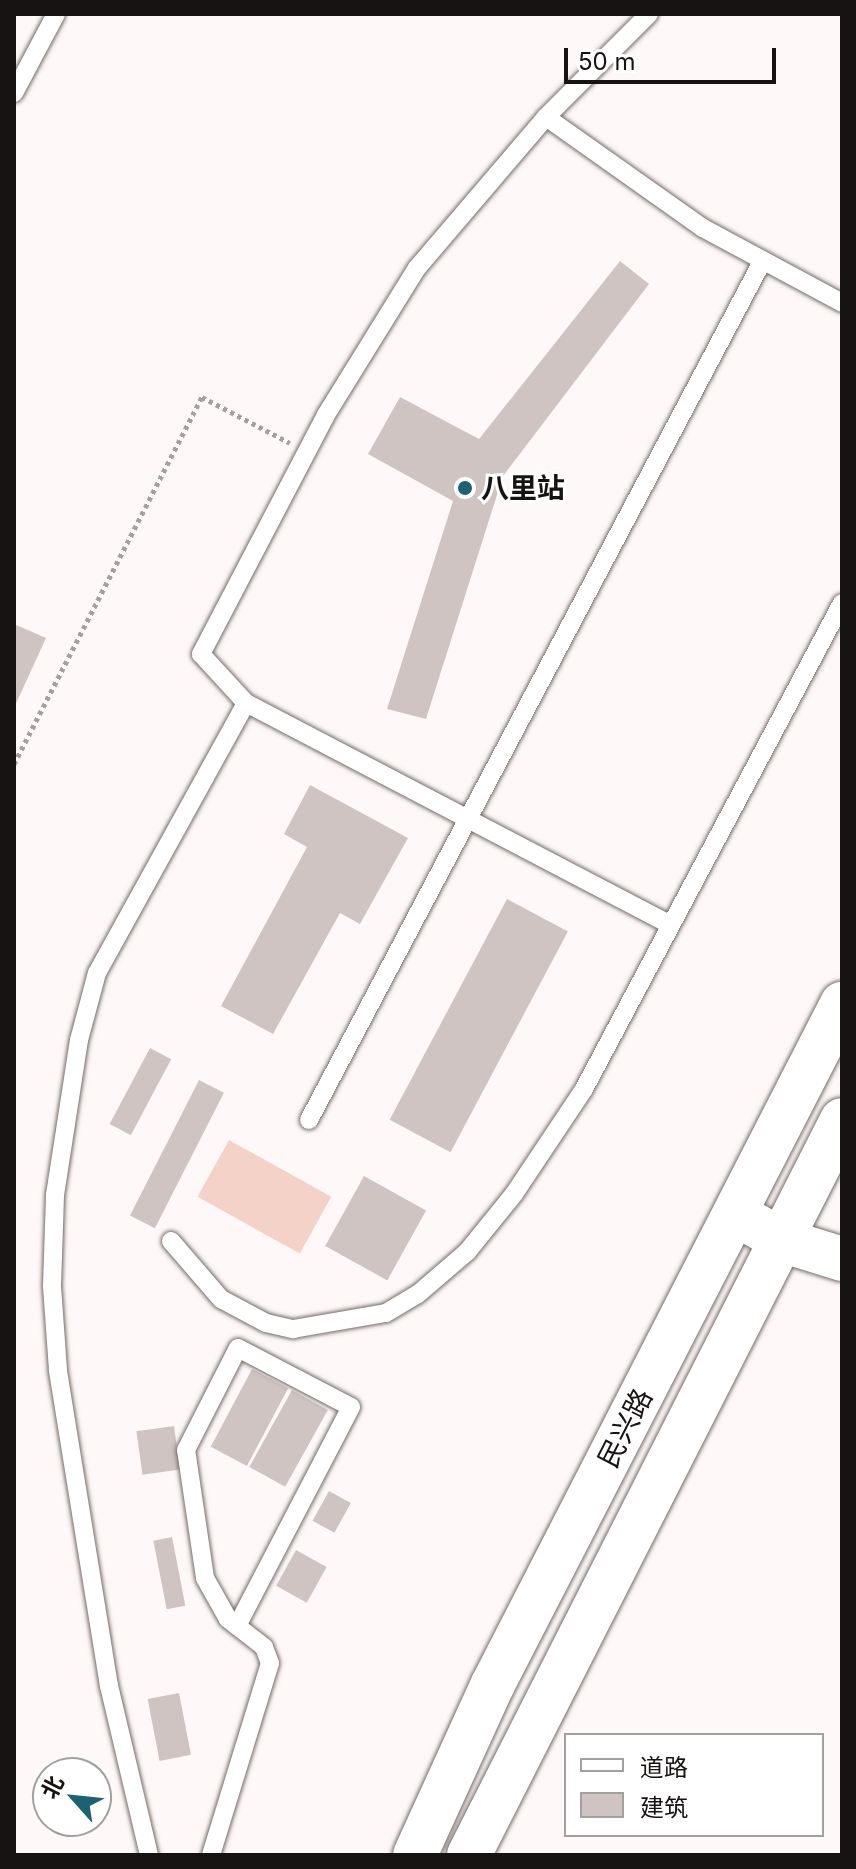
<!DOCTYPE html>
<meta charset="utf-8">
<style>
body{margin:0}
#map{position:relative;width:856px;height:1869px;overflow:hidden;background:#fef9f8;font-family:Inter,"Noto Sans SC",sans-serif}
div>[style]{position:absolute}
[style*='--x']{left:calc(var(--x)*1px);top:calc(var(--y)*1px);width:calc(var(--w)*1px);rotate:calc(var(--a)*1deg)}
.green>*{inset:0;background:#f5d2c8;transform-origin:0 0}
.building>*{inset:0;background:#cfc4c1;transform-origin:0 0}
.path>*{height:5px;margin-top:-2.5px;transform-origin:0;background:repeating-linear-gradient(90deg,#a4a09f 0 4px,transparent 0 8px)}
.roads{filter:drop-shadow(0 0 2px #756b68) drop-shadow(0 0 2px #756b68)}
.lane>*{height:18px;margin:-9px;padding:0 9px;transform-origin:9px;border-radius:9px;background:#fff}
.secondary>*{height:44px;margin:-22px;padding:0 22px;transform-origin:22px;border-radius:22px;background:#fff}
.dots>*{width:22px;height:22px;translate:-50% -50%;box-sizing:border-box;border:4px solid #fff;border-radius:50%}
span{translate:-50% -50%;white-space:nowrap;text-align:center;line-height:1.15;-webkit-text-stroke:6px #fff;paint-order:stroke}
.poi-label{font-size:28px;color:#161312;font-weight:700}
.left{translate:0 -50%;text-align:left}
.street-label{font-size:28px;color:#161312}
.frame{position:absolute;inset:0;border:16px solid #161312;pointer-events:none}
.legend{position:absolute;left:564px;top:1733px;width:260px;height:104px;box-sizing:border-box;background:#fff;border:2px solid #a2a1a0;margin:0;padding:10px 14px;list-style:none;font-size:24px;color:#161312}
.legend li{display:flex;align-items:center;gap:16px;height:40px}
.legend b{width:40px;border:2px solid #a2a1a0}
.north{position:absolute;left:32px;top:1757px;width:80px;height:80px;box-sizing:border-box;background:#fff;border:2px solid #a2a1a0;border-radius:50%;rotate:297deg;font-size:22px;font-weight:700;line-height:32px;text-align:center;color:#161312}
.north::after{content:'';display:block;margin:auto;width:28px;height:36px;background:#1d6273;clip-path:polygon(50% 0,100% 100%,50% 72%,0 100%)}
.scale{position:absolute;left:564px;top:48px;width:212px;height:36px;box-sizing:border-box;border:4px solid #161312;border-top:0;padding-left:10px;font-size:24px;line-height:28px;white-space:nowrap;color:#161312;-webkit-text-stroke:6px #fff;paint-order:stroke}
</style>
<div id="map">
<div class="green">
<div style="left:229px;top:1140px;width:117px;height:65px;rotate:29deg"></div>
</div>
<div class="building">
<div style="clip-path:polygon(620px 261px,649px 284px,503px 476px,426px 719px,387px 709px,453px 501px,368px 454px,400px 397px,479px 439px)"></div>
<div style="clip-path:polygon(14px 624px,46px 638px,14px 708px)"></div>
<div style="clip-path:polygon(310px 785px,408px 838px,360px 924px,340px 913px,273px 1034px,221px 1006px,307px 847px,284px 834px)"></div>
<div style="left:507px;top:899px;width:69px;height:250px;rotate:28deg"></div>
<div style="left:150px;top:1048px;width:24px;height:86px;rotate:28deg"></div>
<div style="left:199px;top:1080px;width:28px;height:152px;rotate:27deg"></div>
<div style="left:364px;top:1176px;width:71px;height:80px;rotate:29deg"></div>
<div style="left:252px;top:1369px;width:41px;height:88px;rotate:28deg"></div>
<div style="left:292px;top:1390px;width:41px;height:88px;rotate:29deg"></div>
<div style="left:174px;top:1426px;width:44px;height:38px;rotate:82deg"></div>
<div style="left:329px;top:1491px;width:25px;height:34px;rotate:29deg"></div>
<div style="left:172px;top:1537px;width:70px;height:19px;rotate:79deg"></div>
<div style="left:296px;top:1550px;width:35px;height:41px;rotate:29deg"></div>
<div style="left:179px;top:1693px;width:63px;height:32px;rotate:79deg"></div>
</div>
<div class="path">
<div style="--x:14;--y:764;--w:412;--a:-62.9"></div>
<div style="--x:202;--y:397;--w:99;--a:27.6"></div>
</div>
<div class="roads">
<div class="lane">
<div style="--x:649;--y:14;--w:146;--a:135"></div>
<div style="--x:546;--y:117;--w:199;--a:130.5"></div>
<div style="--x:417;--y:268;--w:173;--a:121.8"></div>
<div style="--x:326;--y:415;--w:270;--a:117.6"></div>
<div style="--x:201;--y:654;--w:67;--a:47.4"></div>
<div style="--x:246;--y:703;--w:479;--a:27.6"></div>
<div style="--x:14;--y:93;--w:89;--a:-62"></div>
<div style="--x:546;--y:117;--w:192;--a:35.3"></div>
<div style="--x:703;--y:228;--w:158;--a:28.3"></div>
<div style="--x:309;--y:1120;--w:972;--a:-62.17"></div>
<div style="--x:171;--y:1241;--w:77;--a:49.2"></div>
<div style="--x:221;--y:1299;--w:51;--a:28.1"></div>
<div style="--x:266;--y:1323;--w:28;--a:13"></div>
<div style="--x:293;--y:1329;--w:94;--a:-9.8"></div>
<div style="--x:386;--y:1313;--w:37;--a:-31"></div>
<div style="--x:418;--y:1294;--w:65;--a:-40.6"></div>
<div style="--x:467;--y:1252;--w:75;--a:-51"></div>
<div style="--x:514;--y:1194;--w:126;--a:-56.3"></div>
<div style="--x:584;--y:1089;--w:550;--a:-62.04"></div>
<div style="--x:149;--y:1855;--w:174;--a:-103.3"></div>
<div style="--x:109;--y:1686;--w:320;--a:-99.2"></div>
<div style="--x:58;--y:1370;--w:84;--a:-94.1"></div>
<div style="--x:52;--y:1286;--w:91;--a:-88.1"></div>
<div style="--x:55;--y:1195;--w:157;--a:-81.2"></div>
<div style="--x:79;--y:1040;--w:69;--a:-75"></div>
<div style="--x:97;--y:973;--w:308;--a:-61.1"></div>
<div style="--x:211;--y:1855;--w:201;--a:-72.9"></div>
<div style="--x:270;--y:1663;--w:17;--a:-111"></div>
<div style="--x:264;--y:1647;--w:46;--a:-142.1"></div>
<div style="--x:228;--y:1619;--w:47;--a:-119.3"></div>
<div style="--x:205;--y:1578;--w:129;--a:-98.4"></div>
<div style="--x:186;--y:1450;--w:114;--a:-63"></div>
<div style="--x:238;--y:1348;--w:127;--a:27.6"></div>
<div style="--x:351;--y:1407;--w:247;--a:117.5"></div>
</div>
<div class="secondary">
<div style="--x:755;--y:1225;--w:30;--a:30"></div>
<div style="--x:781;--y:1240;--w:64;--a:17.3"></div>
<div style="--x:415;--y:1855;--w:186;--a:-65.5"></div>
<div style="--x:492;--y:1686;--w:767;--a:-62.83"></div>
<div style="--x:469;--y:1855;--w:824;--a:-63.09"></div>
</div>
</div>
<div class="dots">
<div style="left:465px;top:488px;background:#1d6273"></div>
</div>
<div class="poi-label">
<span class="left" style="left:481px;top:488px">八里站</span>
</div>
<div class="street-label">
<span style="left:625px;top:1428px;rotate:-63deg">民兴路</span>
</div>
<div class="frame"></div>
<ul class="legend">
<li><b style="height:10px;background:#fff"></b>道路</li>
<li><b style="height:22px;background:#cfc4c1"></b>建筑</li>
</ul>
<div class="north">北</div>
<div class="scale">50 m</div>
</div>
